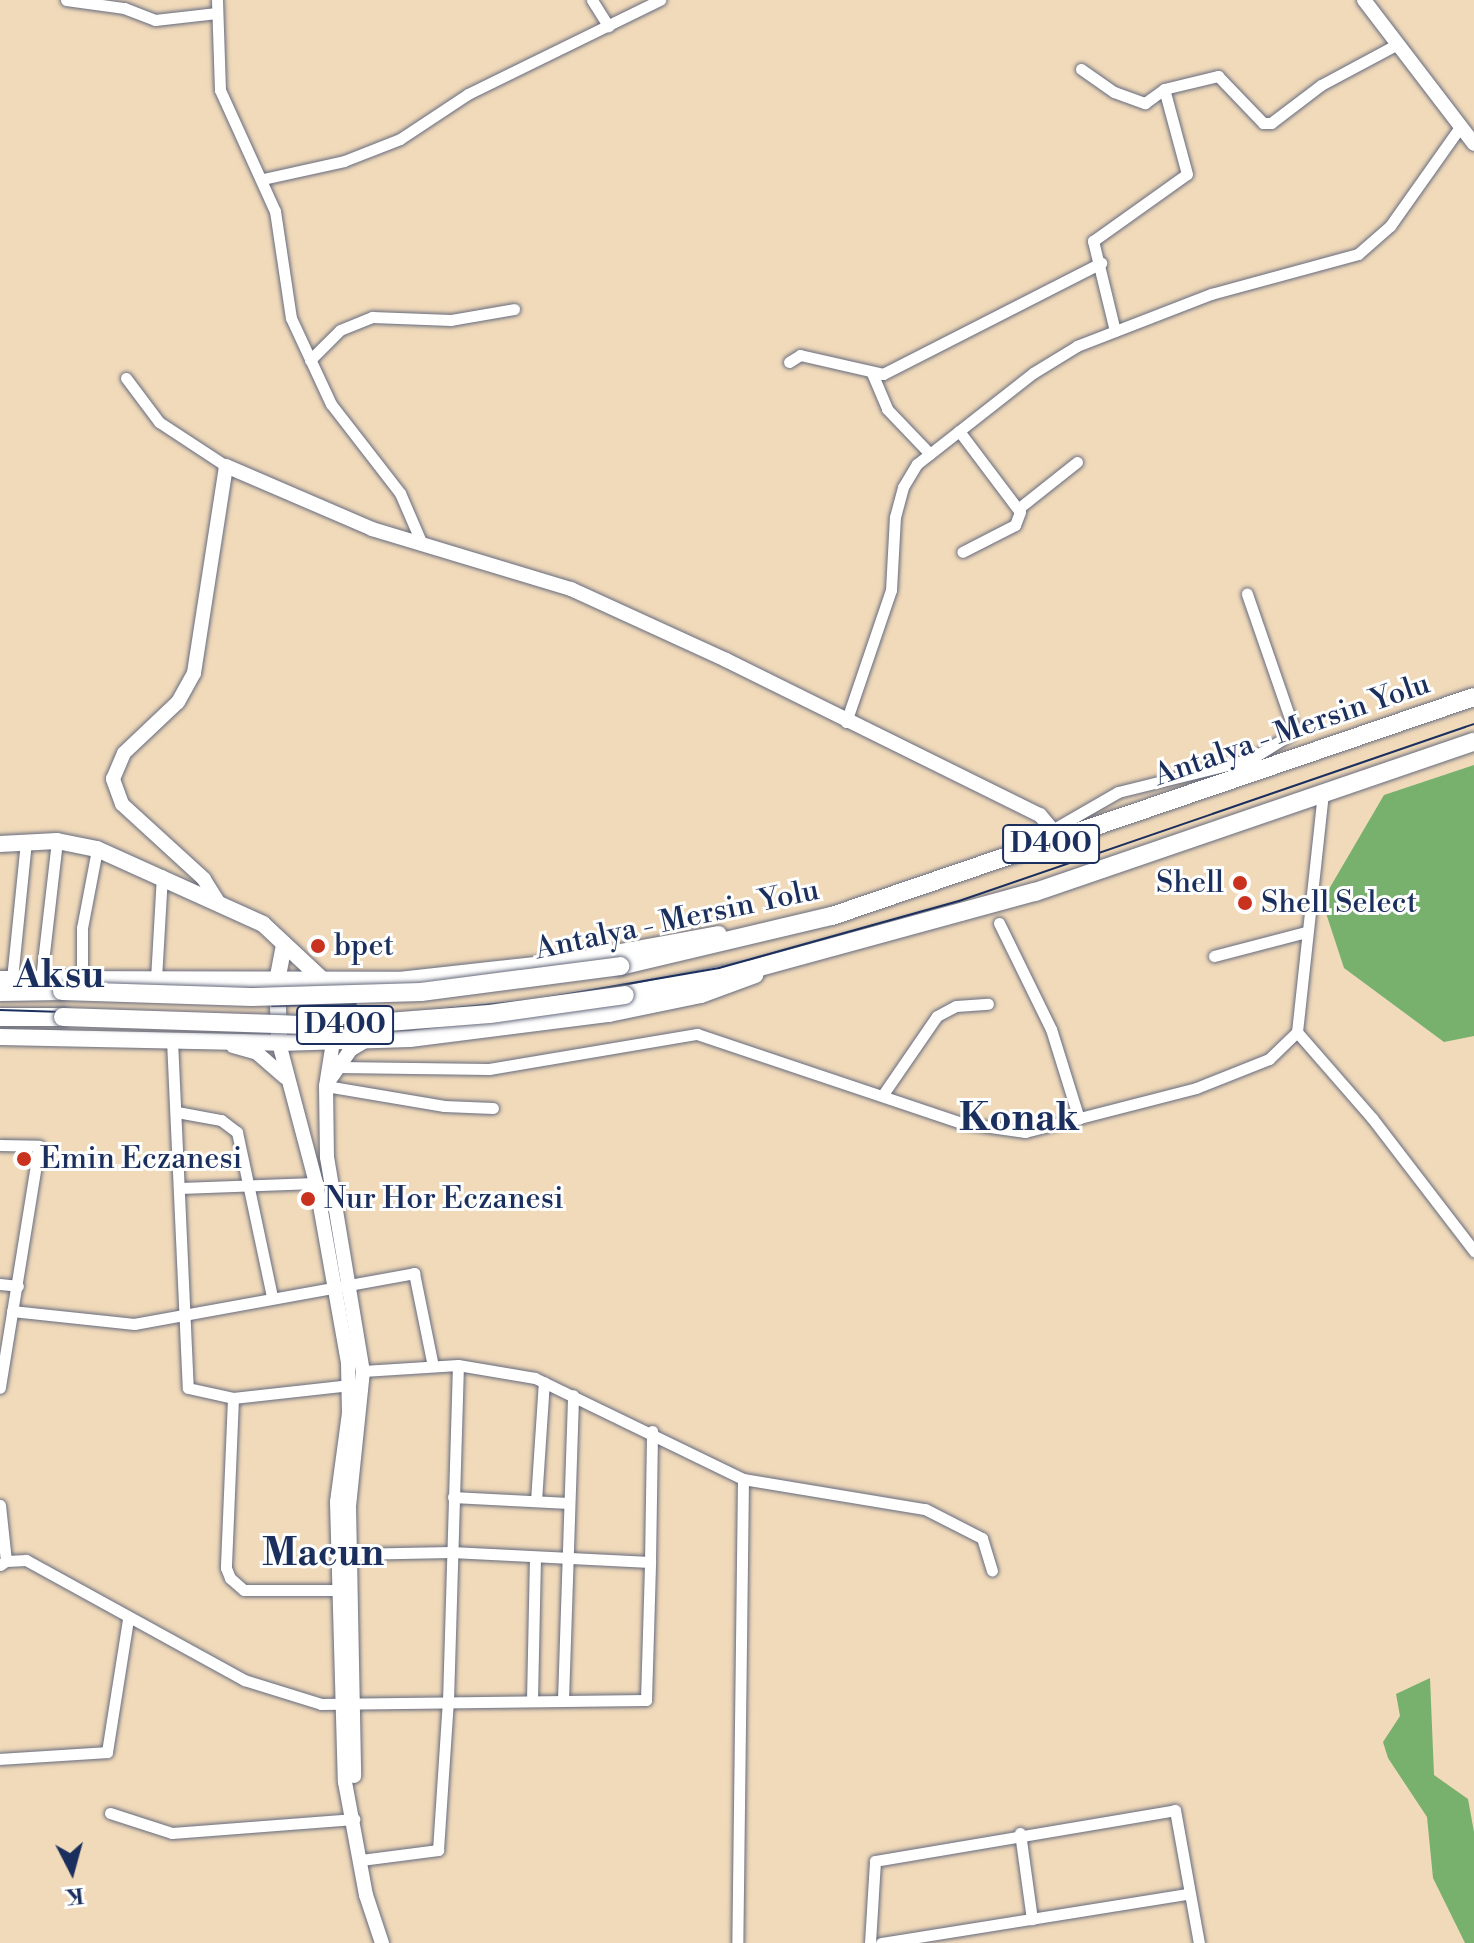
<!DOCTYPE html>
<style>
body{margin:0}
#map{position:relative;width:1474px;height:1943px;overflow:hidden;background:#f1daba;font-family:"Libre Bodoni",serif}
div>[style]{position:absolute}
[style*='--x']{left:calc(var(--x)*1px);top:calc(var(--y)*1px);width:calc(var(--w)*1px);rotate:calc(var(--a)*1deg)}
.forest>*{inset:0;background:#78b06e}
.roads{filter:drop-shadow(0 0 2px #666b7e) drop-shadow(0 0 2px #666b7e)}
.minor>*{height:11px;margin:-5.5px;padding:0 5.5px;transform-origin:5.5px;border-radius:5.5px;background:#fff}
.tertiary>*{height:14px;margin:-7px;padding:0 7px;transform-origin:7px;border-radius:7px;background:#fff}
.secondary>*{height:16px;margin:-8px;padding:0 8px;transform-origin:8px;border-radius:8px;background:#fff}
.trunk>*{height:18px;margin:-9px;padding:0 9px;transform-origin:9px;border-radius:9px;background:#fff}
.tram>*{height:2px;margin:-1px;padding:0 1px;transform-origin:1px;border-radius:1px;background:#1b2f5e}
.bridges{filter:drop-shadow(0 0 2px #666b7e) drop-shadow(0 0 2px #666b7e)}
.trunk-bridge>*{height:18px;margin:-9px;padding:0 9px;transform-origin:9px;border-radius:9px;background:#fff}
.dots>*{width:22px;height:22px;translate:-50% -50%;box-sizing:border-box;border:4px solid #fff;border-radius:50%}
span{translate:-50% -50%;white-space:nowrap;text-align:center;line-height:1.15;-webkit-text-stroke:6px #fff;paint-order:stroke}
.shield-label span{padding:2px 6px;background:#fff;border:2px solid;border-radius:6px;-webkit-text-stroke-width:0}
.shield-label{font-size:28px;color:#1b2f5e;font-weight:700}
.street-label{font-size:30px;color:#1b2f5e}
.poi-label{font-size:30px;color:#1b2f5e}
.right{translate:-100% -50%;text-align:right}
.left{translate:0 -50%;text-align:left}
.district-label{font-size:38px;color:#1b2f5e;font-weight:700}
.north{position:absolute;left:32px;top:1831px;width:80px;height:80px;-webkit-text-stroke:6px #fff;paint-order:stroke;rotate:174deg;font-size:22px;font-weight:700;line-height:32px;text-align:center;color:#1b2f5e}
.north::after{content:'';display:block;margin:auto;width:28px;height:36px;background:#1b2f5e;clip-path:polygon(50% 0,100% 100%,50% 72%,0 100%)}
</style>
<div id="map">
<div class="forest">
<div style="clip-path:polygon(1474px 765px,1474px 1036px,1444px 1042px,1344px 968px,1322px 901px,1384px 795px)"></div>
<div style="clip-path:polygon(1430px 1678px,1434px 1775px,1468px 1799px,1474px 1832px,1474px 1943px,1465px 1943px,1433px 1878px,1427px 1817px,1388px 1758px,1383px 1742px,1400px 1716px,1396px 1694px)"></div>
</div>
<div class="roads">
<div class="minor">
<div style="--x:66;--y:0;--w:59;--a:7.9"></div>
<div style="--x:124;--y:8;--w:33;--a:21"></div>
<div style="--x:155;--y:20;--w:62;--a:-6.4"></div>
<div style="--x:217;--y:0;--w:90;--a:88.1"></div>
<div style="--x:220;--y:90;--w:133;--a:65.6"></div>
<div style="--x:275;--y:211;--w:108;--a:81.5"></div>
<div style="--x:291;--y:318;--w:95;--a:65.1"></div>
<div style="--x:331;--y:404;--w:113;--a:52.2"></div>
<div style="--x:400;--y:493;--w:56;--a:66.7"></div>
<div style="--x:592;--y:0;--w:31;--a:58"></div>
<div style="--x:1081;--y:69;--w:40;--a:34.9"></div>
<div style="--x:1114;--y:92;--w:33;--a:20"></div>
<div style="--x:1145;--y:103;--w:24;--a:-36"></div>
<div style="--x:1164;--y:89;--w:56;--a:-13.5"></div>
<div style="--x:1218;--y:76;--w:65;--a:46.2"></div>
<div style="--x:1263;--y:123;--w:8;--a:0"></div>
<div style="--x:1271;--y:123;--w:63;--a:-37.2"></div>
<div style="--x:1321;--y:85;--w:85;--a:-28.1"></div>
<div style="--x:263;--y:179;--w:83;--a:-12.5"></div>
<div style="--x:344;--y:161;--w:60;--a:-21.4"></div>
<div style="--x:400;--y:139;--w:82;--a:-33.5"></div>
<div style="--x:468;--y:94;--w:214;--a:-26.1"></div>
<div style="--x:1115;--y:331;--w:93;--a:-103.7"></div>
<div style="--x:1093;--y:241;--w:115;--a:-35.5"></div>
<div style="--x:1187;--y:174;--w:88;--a:-105.1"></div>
<div style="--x:310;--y:360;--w:42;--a:-45"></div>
<div style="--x:340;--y:330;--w:35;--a:-22"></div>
<div style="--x:372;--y:317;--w:79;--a:2.2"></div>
<div style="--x:451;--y:320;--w:64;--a:-9.9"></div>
<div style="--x:789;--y:362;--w:13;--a:-32"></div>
<div style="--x:800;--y:355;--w:85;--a:12.9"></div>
<div style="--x:883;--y:374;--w:245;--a:-27"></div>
<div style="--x:872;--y:373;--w:39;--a:67"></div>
<div style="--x:887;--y:409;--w:62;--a:46.3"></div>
<div style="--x:126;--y:378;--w:55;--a:53.1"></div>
<div style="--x:159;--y:422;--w:80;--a:33.3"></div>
<div style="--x:959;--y:431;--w:101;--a:53"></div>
<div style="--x:1020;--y:512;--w:14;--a:111"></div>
<div style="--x:1015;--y:525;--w:59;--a:153"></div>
<div style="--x:1019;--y:508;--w:74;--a:-38.4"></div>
<div style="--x:846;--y:722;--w:139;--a:-71.2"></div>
<div style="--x:891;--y:590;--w:73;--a:-86.9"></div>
<div style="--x:895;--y:517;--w:31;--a:-75"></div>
<div style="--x:903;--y:487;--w:27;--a:-59"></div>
<div style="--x:917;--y:464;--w:147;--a:-38.1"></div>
<div style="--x:1033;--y:373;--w:52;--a:-31.5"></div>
<div style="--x:1077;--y:346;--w:144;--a:-21.2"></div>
<div style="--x:1211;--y:294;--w:152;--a:-15.2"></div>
<div style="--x:1358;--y:254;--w:43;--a:-41.2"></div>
<div style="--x:1390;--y:226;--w:121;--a:-54.7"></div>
<div style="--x:1052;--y:830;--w:76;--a:-29.9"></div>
<div style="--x:1118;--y:792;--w:137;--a:-13.9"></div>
<div style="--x:1251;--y:759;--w:47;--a:-32"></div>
<div style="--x:1291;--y:734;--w:10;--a:-84"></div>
<div style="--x:1292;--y:724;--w:138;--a:-109.1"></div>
<div style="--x:999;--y:923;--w:118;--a:63.9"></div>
<div style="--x:1051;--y:1029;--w:94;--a:72.7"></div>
<div style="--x:1214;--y:956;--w:95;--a:-14.6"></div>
<div style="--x:12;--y:979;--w:138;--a:-84.2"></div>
<div style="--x:41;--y:979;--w:139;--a:-83.4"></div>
<div style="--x:82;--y:979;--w:51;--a:-90"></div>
<div style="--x:82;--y:928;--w:80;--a:-79.2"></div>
<div style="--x:156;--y:979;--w:104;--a:-86.7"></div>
<div style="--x:1297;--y:1032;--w:114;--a:48.9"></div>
<div style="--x:1372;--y:1118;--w:168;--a:52.5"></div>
<div style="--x:172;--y:1040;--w:348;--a:87.4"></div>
<div style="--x:188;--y:1388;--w:46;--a:12.5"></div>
<div style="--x:233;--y:1398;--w:118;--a:-6.3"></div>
<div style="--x:337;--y:1067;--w:152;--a:0.8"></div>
<div style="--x:489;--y:1069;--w:211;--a:-9.6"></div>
<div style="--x:697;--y:1034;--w:280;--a:18.6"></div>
<div style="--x:962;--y:1123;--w:64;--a:8.1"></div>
<div style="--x:1025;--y:1132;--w:177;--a:-14.4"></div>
<div style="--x:1196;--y:1088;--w:79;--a:-21.7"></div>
<div style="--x:1269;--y:1059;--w:39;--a:-44"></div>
<div style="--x:1297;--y:1032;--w:241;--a:-83.8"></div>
<div style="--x:326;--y:1086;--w:120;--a:9.6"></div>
<div style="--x:444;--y:1106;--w:49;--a:2.3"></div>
<div style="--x:884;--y:1093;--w:93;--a:-55.5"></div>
<div style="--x:937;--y:1016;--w:21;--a:-28"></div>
<div style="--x:956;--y:1006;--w:32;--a:-4"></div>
<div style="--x:177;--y:1112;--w:45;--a:10.3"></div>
<div style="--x:221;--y:1120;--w:20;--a:37"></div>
<div style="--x:237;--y:1132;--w:169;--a:78"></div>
<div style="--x:0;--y:1145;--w:39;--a:1"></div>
<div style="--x:39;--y:1146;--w:245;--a:99.2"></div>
<div style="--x:179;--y:1188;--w:137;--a:-2.1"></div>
<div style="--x:0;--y:1284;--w:18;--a:6"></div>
<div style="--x:12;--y:1311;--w:123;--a:6.1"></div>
<div style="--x:134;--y:1324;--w:285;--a:-10.3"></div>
<div style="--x:414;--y:1273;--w:95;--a:78.5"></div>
<div style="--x:363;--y:1371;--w:95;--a:-3.6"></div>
<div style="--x:458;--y:1365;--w:78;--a:9.6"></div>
<div style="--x:535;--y:1378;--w:231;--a:25.9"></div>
<div style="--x:743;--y:1479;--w:464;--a:90.7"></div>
<div style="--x:233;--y:1398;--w:170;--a:92.4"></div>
<div style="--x:226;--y:1568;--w:11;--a:68"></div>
<div style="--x:230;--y:1578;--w:18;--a:41"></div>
<div style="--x:244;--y:1590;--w:94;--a:0"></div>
<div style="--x:743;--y:1479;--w:184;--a:9.4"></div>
<div style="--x:925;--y:1509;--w:64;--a:27"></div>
<div style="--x:982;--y:1538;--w:34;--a:73"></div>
<div style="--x:453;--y:1497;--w:115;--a:3"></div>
<div style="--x:536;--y:1501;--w:119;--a:-86.2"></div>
<div style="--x:0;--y:1505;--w:56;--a:83.9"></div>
<div style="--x:6;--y:1561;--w:7;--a:146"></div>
<div style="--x:6;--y:1561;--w:20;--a:-3"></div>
<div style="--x:26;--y:1560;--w:249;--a:28.8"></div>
<div style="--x:244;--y:1680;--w:81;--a:17.3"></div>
<div style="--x:321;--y:1704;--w:325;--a:-0.7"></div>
<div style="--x:646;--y:1700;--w:138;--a:-88.3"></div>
<div style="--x:650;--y:1562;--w:199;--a:-177.1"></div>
<div style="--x:451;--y:1552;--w:101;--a:178.9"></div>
<div style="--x:650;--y:1562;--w:131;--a:-89.1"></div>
<div style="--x:532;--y:1700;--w:143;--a:-88.8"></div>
<div style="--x:563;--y:1700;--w:305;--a:-88.1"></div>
<div style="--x:0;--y:1759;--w:107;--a:-3.7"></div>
<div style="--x:107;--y:1752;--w:135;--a:-81"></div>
<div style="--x:110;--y:1813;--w:65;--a:17.9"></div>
<div style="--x:172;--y:1833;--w:183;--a:-4.4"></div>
<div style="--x:1020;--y:1833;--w:87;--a:82.1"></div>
<div style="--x:361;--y:1860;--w:78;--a:-7.4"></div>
<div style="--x:438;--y:1850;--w:149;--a:-86.2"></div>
<div style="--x:448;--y:1701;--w:336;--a:-88.3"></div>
<div style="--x:870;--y:1943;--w:82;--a:-86.5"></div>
<div style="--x:875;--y:1861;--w:304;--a:-9.6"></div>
<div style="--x:1175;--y:1810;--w:135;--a:79.8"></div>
<div style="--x:881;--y:1943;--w:311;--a:-9.1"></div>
</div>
<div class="tertiary">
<div style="--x:1364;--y:0;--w:181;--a:52.6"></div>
<div style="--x:220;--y:905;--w:31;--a:-122"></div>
<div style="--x:204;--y:879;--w:111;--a:-137.6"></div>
<div style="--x:122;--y:804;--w:27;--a:-110"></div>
<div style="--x:113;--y:779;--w:28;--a:-67"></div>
<div style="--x:124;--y:753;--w:74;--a:-43.4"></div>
<div style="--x:178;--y:702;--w:33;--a:-61"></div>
<div style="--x:194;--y:673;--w:209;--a:-81.2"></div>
<div style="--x:226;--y:466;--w:159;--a:23.3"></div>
<div style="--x:372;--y:529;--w:208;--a:16.8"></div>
<div style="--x:571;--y:589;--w:170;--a:24.6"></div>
<div style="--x:726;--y:660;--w:350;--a:26.3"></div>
<div style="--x:1040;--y:815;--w:33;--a:50"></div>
<div style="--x:333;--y:1042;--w:45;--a:99"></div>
<div style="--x:326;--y:1086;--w:71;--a:89.2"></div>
<div style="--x:327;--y:1157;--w:217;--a:80.5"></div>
<div style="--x:363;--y:1371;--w:136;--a:95.9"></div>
<div style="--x:349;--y:1506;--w:270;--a:88.9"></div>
<div style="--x:279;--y:1043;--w:145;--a:75.2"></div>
<div style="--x:316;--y:1183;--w:183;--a:79.9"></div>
<div style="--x:348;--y:1363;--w:50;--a:88.9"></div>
<div style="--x:349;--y:1413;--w:90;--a:97.7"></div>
<div style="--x:337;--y:1502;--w:280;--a:88.4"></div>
<div style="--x:345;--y:1782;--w:115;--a:79.5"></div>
<div style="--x:366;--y:1895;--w:51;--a:71.6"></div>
<div style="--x:233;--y:1046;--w:25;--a:16"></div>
<div style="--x:257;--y:1053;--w:37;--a:41"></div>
<div style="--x:328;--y:1082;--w:39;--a:-55"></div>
<div style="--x:350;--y:1050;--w:17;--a:-31"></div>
</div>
<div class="secondary">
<div style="--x:0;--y:844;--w:57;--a:-3"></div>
<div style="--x:57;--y:841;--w:41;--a:11.3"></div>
<div style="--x:97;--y:849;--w:182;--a:24.3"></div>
<div style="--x:263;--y:924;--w:85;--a:43.1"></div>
<div style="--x:325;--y:982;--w:22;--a:66"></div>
<div style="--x:334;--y:1002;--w:35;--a:92"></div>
<div style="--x:0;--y:979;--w:399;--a:0.1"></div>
<div style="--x:399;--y:980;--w:174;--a:-6.3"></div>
<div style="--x:572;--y:961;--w:149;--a:-10.4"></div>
<div style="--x:279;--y:1035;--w:54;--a:-92.1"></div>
<div style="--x:277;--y:981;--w:37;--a:-79"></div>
<div style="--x:0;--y:1037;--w:279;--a:1.2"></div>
<div style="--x:279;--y:1043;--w:131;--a:-1.7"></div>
<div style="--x:410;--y:1039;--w:201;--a:-7.2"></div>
<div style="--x:609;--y:1014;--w:94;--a:-11.7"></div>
<div style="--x:701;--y:995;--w:58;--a:-20.3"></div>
</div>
<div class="trunk">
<div style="--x:620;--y:966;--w:218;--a:-13.3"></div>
<div style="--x:832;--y:916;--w:678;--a:-18.84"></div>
<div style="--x:0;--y:992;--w:62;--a:-0.9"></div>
<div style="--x:625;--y:995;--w:126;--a:-11.4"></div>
<div style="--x:749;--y:970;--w:296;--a:-15.3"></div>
<div style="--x:1035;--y:892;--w:464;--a:-18.9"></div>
<div style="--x:0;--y:1017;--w:63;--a:0"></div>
</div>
</div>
<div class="tram">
<div style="--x:272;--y:1006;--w:84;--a:-1.4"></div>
<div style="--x:0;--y:1010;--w:228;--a:1.8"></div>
<div style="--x:228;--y:1017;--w:158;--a:-0.7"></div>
<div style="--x:386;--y:1015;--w:149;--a:-5.8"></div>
<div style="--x:534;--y:1000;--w:188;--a:-9.8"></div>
<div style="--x:719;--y:968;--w:249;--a:-15.6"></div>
<div style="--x:959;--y:901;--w:545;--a:-18.97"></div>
</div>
<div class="bridges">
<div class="trunk-bridge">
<div style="--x:62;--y:991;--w:190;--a:1.8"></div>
<div style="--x:252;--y:997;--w:169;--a:-1.7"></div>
<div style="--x:421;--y:992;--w:201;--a:-7.4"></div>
<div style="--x:63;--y:1017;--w:274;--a:1.9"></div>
<div style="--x:337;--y:1026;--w:153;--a:-4.5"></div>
<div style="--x:490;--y:1014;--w:136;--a:-8"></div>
</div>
</div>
<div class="dots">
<div style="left:1240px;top:883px;background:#c8321e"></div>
<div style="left:1245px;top:903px;background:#c8321e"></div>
<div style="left:318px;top:946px;background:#c8321e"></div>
<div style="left:24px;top:1159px;background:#c8321e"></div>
<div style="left:308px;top:1199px;background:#c8321e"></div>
</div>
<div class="shield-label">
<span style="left:1051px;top:844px">D400</span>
<span style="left:345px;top:1025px">D400</span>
</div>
<div class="street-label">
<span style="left:1292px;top:730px;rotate:-19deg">Antalya - Mersin Yolu</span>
<span style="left:677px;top:920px;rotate:-12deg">Antalya - Mersin Yolu</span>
</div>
<div class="poi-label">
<span class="right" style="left:1224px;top:883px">Shell</span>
<span class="left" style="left:1261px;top:903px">Shell Select</span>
<span class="left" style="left:334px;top:946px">bpet</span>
<span class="left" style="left:40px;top:1159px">Emin Eczanesi</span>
<span class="left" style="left:324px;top:1199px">Nur Hor Eczanesi</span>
</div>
<div class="district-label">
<span style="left:59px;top:976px">Aksu</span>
<span style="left:1019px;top:1119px">Konak</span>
<span style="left:323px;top:1554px">Macun</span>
</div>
<div class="north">K</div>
</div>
